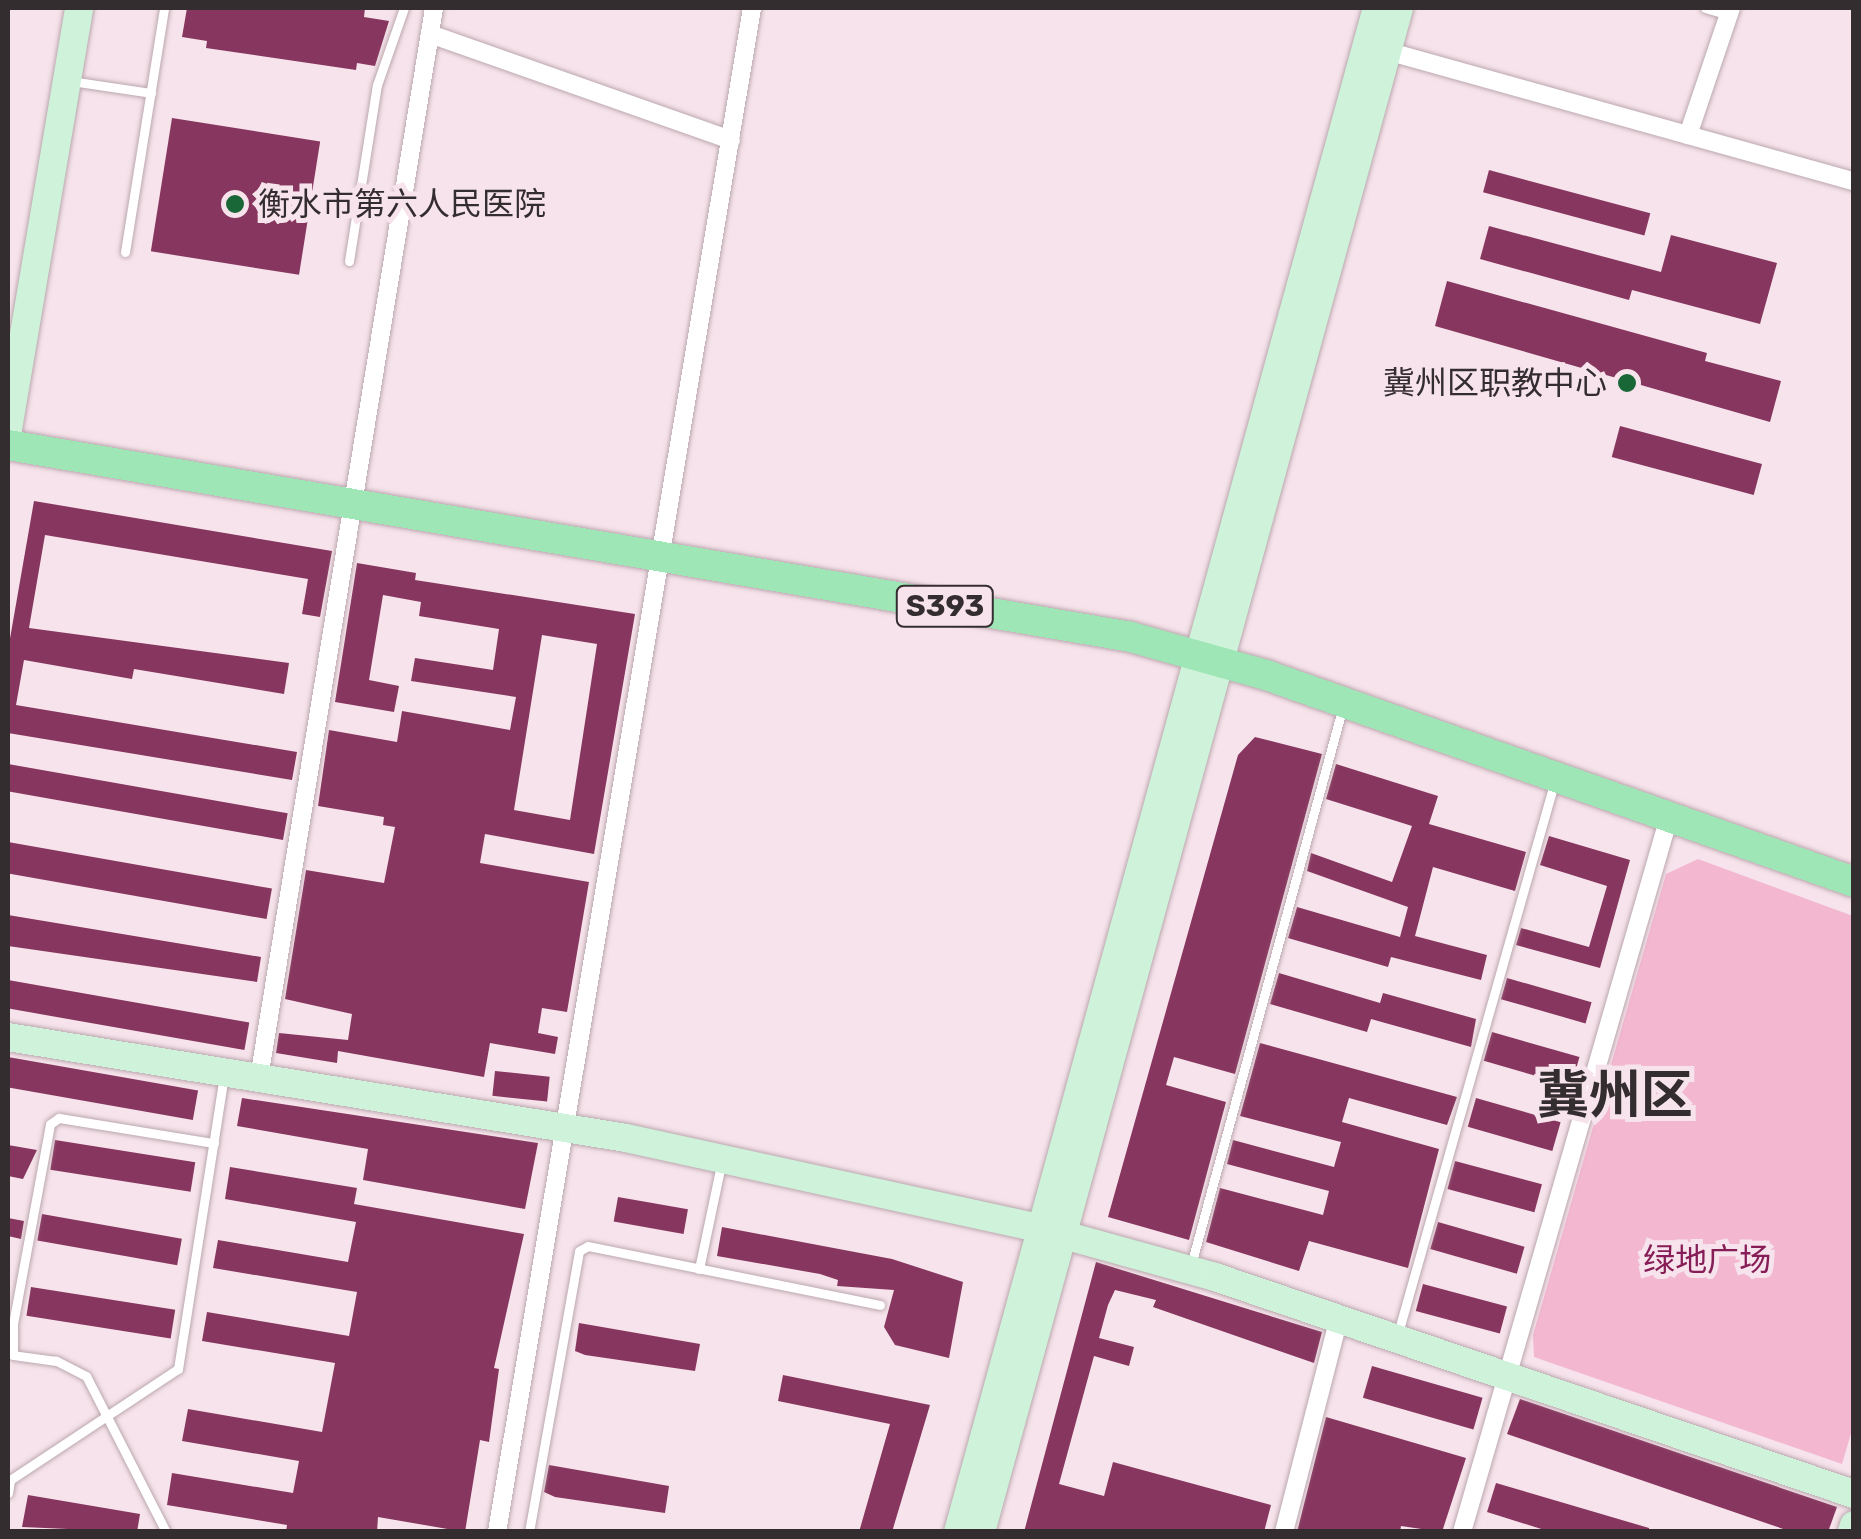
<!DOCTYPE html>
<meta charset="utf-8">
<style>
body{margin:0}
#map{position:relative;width:1861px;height:1539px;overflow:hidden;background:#f7e3eb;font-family:Rubik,"Noto Sans SC",sans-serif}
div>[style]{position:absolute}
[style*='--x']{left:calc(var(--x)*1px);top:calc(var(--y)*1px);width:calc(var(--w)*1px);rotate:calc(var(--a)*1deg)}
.green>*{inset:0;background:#f3b7d0}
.building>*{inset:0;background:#87375f;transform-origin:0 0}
.roads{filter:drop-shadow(0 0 2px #bba8af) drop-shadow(0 0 2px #bba8af)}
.lane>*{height:9px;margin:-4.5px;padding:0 4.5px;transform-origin:4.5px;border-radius:4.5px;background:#fff}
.street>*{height:18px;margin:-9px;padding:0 9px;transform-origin:9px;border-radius:9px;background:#fff}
.secondary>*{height:28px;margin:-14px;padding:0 14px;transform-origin:14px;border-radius:14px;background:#cef3da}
.primary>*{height:30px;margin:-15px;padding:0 15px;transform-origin:15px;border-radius:15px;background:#9ee6b5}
.dots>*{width:28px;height:28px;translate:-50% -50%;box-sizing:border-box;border:5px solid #f7e3eb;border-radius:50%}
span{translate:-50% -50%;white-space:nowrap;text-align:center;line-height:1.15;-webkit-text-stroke:10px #f7e3eb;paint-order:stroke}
.shield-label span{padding:2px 8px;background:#f7e3eb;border:2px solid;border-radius:8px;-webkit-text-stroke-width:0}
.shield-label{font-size:30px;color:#342d30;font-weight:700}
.poi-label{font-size:32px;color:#342d30}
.left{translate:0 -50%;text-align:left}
.right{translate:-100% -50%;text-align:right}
.park-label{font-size:32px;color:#861d57}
.town-label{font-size:52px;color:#342d30;font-weight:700}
.frame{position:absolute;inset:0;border:10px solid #342d30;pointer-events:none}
</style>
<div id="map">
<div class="green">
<div style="clip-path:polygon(1698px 859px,1853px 916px,1854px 1423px,1842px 1464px,1534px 1357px,1533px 1335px,1666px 874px)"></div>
</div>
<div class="building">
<div style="clip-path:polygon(187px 8px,365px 8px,364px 17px,389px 21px,375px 66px,357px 63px,356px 70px,206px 48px,207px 41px,182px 37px)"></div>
<div style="left:172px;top:118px;width:150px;height:135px;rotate:9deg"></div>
<div style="left:1489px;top:170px;width:167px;height:23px;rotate:15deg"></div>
<div style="clip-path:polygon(1489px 226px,1661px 272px,1671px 235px,1777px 263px,1760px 324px,1632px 290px,1629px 300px,1480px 259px)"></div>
<div style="clip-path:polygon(1447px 281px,1707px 353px,1705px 361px,1781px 381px,1770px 422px,1435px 326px)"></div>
<div style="left:1620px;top:426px;width:147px;height:32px;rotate:15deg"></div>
<div style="clip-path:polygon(34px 501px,332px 551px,320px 617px,302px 614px,308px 579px,45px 535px,29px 628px,289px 663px,284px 694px,134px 669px,132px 679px,24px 660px,16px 705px,297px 752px,292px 780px,8px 733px,8px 650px)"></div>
<div style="clip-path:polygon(evenodd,357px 563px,416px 573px,415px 580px,635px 614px,594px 854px,485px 834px,480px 863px,589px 882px,567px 1012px,542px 1008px,538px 1033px,558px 1037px,555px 1054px,490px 1043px,484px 1077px,338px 1051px,337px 1063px,276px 1053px,279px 1033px,348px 1040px,352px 1014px,285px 999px,306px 870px,384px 883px,395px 827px,383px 825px,384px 817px,318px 806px,329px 730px,397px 742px,402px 711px,510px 730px,516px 697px,411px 681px,415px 658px,493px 670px,499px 629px,419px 616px,421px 602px,383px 595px,369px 680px,399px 686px,394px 712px,335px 702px,357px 563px,542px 635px,597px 644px,570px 820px,514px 810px,542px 635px)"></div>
<div style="clip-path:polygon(1255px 737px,1322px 754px,1235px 1074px,1174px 1057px,1166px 1085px,1226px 1102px,1189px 1240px,1108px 1217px,1238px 755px)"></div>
<div style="left:8px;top:764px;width:284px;height:27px;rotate:10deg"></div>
<div style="clip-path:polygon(1336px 764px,1438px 796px,1429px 824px,1526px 852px,1515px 891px,1433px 867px,1415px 936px,1487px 955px,1481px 980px,1391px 957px,1388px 967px,1288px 938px,1297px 907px,1400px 937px,1408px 907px,1307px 871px,1311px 853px,1392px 882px,1412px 826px,1326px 799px)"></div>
<div style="clip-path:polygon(1549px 836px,1630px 860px,1600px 968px,1516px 945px,1521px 928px,1589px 947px,1607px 886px,1540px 865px)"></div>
<div style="left:8px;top:842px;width:268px;height:31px;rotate:10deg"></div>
<div style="clip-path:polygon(8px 915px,261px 957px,257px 982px,8px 946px)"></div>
<div style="clip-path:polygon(1279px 973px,1380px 1003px,1383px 993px,1476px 1019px,1471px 1047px,1371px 1019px,1367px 1032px,1270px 1004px)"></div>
<div style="left:1507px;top:978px;width:88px;height:22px;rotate:16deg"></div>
<div style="left:8px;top:980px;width:245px;height:28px;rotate:10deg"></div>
<div style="left:1492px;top:1032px;width:91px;height:30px;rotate:16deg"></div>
<div style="clip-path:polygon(1260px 1043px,1457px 1097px,1447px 1125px,1349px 1098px,1342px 1122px,1439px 1149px,1408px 1268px,1309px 1241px,1299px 1271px,1206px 1242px,1220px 1188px,1323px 1215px,1329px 1191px,1227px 1164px,1233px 1140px,1334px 1167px,1341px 1142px,1240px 1116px)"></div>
<div style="left:8px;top:1057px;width:193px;height:30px;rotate:10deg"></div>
<div style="left:495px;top:1071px;width:55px;height:25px;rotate:6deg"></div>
<div style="clip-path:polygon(242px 1098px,538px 1143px,525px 1209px,363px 1180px,368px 1149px,237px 1126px)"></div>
<div style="left:1476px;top:1098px;width:88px;height:30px;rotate:16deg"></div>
<div style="left:55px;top:1140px;width:142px;height:30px;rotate:9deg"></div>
<div style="clip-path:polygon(8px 1145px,37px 1150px,23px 1179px,8px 1176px)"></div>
<div style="left:1455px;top:1161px;width:90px;height:29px;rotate:15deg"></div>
<div style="clip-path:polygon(230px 1167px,357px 1188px,354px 1204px,524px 1234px,494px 1368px,499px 1369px,489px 1442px,480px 1440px,465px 1532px,378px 1517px,377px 1532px,286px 1532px,287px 1525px,167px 1505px,172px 1473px,293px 1493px,299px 1461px,182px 1441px,188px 1409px,322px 1432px,335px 1363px,202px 1341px,207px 1312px,349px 1336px,357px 1292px,213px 1268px,218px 1240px,348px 1262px,356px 1222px,225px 1199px)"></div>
<div style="left:618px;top:1197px;width:71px;height:25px;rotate:10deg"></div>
<div style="left:42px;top:1214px;width:142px;height:27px;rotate:10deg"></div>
<div style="clip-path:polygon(8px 1218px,24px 1221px,21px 1239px,8px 1236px)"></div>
<div style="left:1438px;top:1222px;width:90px;height:28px;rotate:16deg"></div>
<div style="clip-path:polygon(722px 1227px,892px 1259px,963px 1282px,949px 1358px,895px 1345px,884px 1327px,894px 1290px,837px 1286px,838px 1280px,820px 1274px,717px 1256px)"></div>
<div style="clip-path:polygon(1096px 1262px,1322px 1332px,1314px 1363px,1153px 1307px,1156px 1300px,1115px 1290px,1108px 1305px,1099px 1338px,1134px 1347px,1129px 1366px,1094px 1356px,1059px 1484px,1104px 1496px,1113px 1462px,1271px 1505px,1264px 1532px,1024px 1532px)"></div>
<div style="left:1423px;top:1284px;width:87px;height:28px;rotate:15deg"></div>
<div style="left:31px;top:1287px;width:146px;height:29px;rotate:9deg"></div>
<div style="clip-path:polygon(579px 1323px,700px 1344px,695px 1371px,585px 1355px,575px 1351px)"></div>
<div style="left:1372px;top:1366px;width:115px;height:33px;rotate:16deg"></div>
<div style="clip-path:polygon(783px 1375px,930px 1405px,892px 1532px,859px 1532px,890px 1424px,778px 1401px)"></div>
<div style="clip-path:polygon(1520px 1399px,1837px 1507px,1828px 1532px,1792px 1532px,1507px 1434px)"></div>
<div style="clip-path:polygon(1326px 1417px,1466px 1458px,1442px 1532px,1401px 1526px,1400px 1532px,1297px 1532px)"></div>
<div style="clip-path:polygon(549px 1465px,669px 1486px,665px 1513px,555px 1497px,544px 1492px)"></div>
<div style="clip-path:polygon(1496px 1483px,1649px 1528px,1649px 1532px,1551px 1532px,1487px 1512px)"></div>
<div style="clip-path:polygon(28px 1495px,140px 1514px,137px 1532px,22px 1527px)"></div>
</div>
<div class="roads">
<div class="lane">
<div style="--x:1705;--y:8;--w:22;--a:16"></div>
<div style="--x:71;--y:81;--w:81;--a:8.5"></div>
<div style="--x:125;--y:252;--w:247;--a:-80.9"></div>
<div style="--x:349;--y:261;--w:178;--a:-81"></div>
<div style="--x:377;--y:85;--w:82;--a:-70.7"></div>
<div style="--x:1191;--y:1265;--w:579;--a:-74.79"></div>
<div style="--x:699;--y:1269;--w:106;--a:-78.1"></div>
<div style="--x:1398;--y:1333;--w:575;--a:-74.15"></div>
<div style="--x:8;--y:1493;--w:13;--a:-81"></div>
<div style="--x:10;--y:1480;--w:201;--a:-33.5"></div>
<div style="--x:178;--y:1369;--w:298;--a:-81.1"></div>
<div style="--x:166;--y:1532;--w:175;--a:-117.1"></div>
<div style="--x:86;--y:1376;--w:34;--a:-153"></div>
<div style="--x:56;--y:1361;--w:43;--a:-172.1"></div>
<div style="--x:13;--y:1355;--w:31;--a:-90"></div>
<div style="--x:13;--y:1324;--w:203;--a:-79.5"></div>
<div style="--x:50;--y:1124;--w:11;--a:-34"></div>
<div style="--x:59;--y:1118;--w:157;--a:9.2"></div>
<div style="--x:529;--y:1532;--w:285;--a:-79.9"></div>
<div style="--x:579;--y:1251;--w:10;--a:-29"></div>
<div style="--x:588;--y:1246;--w:298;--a:11.4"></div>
</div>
<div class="street">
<div style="--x:430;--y:34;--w:319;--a:19.4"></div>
<div style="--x:1387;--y:51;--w:485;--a:15.6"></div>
<div style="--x:1688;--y:135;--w:134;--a:-71.3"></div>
<div style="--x:259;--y:1078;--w:1084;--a:-80.71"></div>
<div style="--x:497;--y:1532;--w:1545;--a:-80.5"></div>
<div style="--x:1284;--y:1532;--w:221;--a:-75.6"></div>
<div style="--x:1462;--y:1532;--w:744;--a:-73.85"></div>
</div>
<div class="secondary">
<div style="--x:8;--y:429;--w:427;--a:-80.4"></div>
<div style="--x:8;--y:1037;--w:626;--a:9.28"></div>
<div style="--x:626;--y:1138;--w:426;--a:12.3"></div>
<div style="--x:1042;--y:1229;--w:180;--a:15.5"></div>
<div style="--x:1215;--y:1277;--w:675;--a:18.76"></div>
<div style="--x:958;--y:1532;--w:1581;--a:-74.63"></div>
<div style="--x:981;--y:1532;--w:1580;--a:-74.66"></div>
<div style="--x:1852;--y:1532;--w:7;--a:-74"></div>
</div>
<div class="primary">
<div style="--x:8;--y:445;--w:1139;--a:9.7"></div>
<div style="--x:1131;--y:637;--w:140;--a:15.7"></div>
<div style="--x:1266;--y:675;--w:623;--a:19.39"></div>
</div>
</div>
<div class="dots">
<div style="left:235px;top:204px;background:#196736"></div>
<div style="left:1627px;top:383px;background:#196736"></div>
</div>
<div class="shield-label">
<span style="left:945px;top:606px">S393</span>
</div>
<div class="poi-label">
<span class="left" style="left:258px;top:204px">衡水市第六人民医院</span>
<span class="right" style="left:1607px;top:383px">冀州区职教中心</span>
</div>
<div class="park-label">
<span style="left:1707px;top:1260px">绿地广场</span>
</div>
<div class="town-label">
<span style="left:1615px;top:1096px">冀州区</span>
</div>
<div class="frame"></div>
</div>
